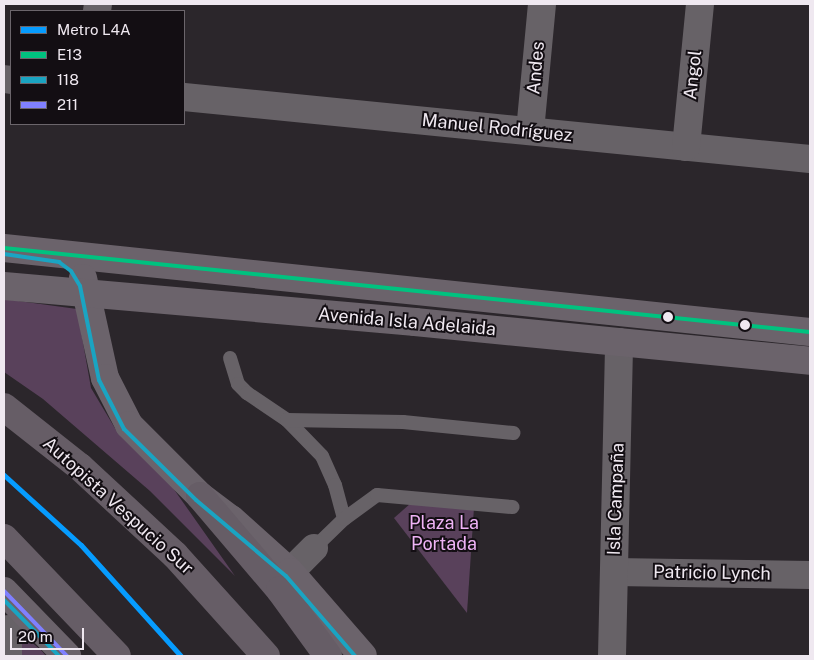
<!DOCTYPE html>
<meta charset="utf-8">
<style>
body{margin:0}
#map{position:relative;width:814px;height:660px;overflow:hidden;background:#2b262b;font-family:"Public Sans",sans-serif}
div>[style]{position:absolute}
[style*='--x']{left:calc(var(--x)*1px);top:calc(var(--y)*1px);width:calc(var(--w)*1px);rotate:calc(var(--a)*1deg)}
.green>*{inset:0;background:#59415b}
.service>*{height:14px;margin:-7px;padding:0 7px;transform-origin:7px;border-radius:7px;background:#676267}
.minor>*{height:28px;margin:-14px;padding:0 14px;transform-origin:14px;border-radius:14px;background:#676267}
.secondary>*{height:28px;margin:-14px;padding:0 14px;transform-origin:14px;border-radius:14px;background:#6b636b}
.motorway>*{height:28px;margin:-14px;padding:0 14px;transform-origin:14px;border-radius:14px;background:#665d66}
.bus-1>*{height:4px;margin:-2px;padding:0 2px;transform-origin:2px;border-radius:2px;background:#00c27f}
.bus-2>*{height:4px;margin:-2px;padding:0 2px;transform-origin:2px;border-radius:2px;background:#1aa4c2}
.bus-3>*{height:4px;margin:-2px;padding:0 2px;transform-origin:2px;border-radius:2px;background:#8080ff}
.metro-1>*{height:5px;margin:-2.5px;padding:0 2.5px;transform-origin:2.5px;border-radius:2.5px;background:#069cff}
.dots>*{width:14px;height:14px;translate:-50% -50%;box-sizing:border-box;border:2px solid #130e13;border-radius:50%}
span{translate:-50% -50%;white-space:nowrap;text-align:center;line-height:1.15;-webkit-text-stroke:4px #130e13;paint-order:stroke}
.street-label{font-size:18px;color:#efe8f0}
.park-label{font-size:18px;color:#efb3f6}
.frame{position:absolute;inset:0;border:5px solid #efe8f0;pointer-events:none}
.legend{position:absolute;left:10px;top:10px;width:175px;height:115px;box-sizing:border-box;background:#130e13;border:1px solid #6b656b;margin:0;padding:6px 9px;list-style:none;font-size:15px;color:#efe8f0}
.legend li{display:flex;align-items:center;gap:10px;height:25px}
.legend b{width:25px;border:1px solid #6b656b}
.scale{position:absolute;left:10px;top:628px;width:74px;height:22px;box-sizing:border-box;border:2px solid #efe8f0;border-top:0;padding-left:6px;font-size:15px;line-height:18px;white-space:nowrap;color:#efe8f0;-webkit-text-stroke:4px #130e13;paint-order:stroke}
</style>
<div id="map">
<div class="green">
<div style="clip-path:polygon(4px 299px,77px 309px,91px 388px,116px 430px,161px 471px,235px 576px,150px 491px,43px 399px,4px 372px)"></div>
<div style="clip-path:polygon(411px 503px,474px 507px,467px 613px,394px 518px)"></div>
<div style="clip-path:polygon(25px 637px,41px 650px,46px 656px,18px 656px,19px 641px)"></div>
</div>
<div class="service">
<div style="--x:230;--y:358;--w:27;--a:73"></div>
<div style="--x:238;--y:384;--w:13;--a:45"></div>
<div style="--x:247;--y:393;--w:48;--a:34"></div>
<div style="--x:287;--y:420;--w:50;--a:45.8"></div>
<div style="--x:322;--y:456;--w:32;--a:66"></div>
<div style="--x:335;--y:485;--w:35;--a:75"></div>
<div style="--x:287;--y:420;--w:116;--a:1"></div>
<div style="--x:403;--y:422;--w:111;--a:5.7"></div>
<div style="--x:314;--y:548;--w:42;--a:-44"></div>
<div style="--x:344;--y:519;--w:41;--a:-36"></div>
<div style="--x:377;--y:495;--w:136;--a:5.1"></div>
</div>
<div class="minor">
<div style="--x:97;--y:11;--w:7;--a:-82"></div>
<div style="--x:4;--y:79;--w:7;--a:8"></div>
<div style="--x:184;--y:97;--w:629;--a:5.66"></div>
<div style="--x:530;--y:131;--w:128;--a:-84.6"></div>
<div style="--x:686;--y:147;--w:144;--a:-84.4"></div>
<div style="--x:290;--y:572;--w:34;--a:-45"></div>
<div style="--x:614;--y:572;--w:196;--a:0.9"></div>
<div style="--x:8;--y:656;--w:27;--a:-90"></div>
<div style="--x:612;--y:656;--w:314;--a:-88.7"></div>
</div>
<div class="secondary">
<div style="--x:4;--y:248;--w:810;--a:5.95"></div>
<div style="--x:83;--y:278;--w:102;--a:77.6"></div>
<div style="--x:105;--y:378;--w:53;--a:62.9"></div>
<div style="--x:129;--y:425;--w:100;--a:45"></div>
<div style="--x:200;--y:496;--w:39;--a:37"></div>
<div style="--x:231;--y:519;--w:79;--a:41.9"></div>
<div style="--x:290;--y:572;--w:111;--a:49"></div>
<div style="--x:4;--y:286;--w:413;--a:5"></div>
<div style="--x:415;--y:322;--w:397;--a:5.6"></div>
<div style="--x:4;--y:591;--w:91;--a:45.9"></div>
</div>
<div class="motorway">
<div style="--x:4;--y:407;--w:97;--a:38.3"></div>
<div style="--x:80;--y:467;--w:129;--a:42.8"></div>
<div style="--x:175;--y:555;--w:136;--a:48"></div>
<div style="--x:200;--y:496;--w:123;--a:49.6"></div>
<div style="--x:280;--y:590;--w:82;--a:54"></div>
<div style="--x:4;--y:538;--w:163;--a:46.2"></div>
</div>
<div class="bus-1">
<div style="--x:4;--y:248;--w:810;--a:5.95"></div>
</div>
<div class="bus-2">
<div style="--x:4;--y:254;--w:56;--a:8.3"></div>
<div style="--x:59;--y:262;--w:15;--a:37"></div>
<div style="--x:71;--y:271;--w:17;--a:59"></div>
<div style="--x:80;--y:286;--w:96;--a:78.6"></div>
<div style="--x:99;--y:380;--w:55;--a:63"></div>
<div style="--x:124;--y:429;--w:101;--a:44.6"></div>
<div style="--x:196;--y:500;--w:118;--a:40.2"></div>
<div style="--x:286;--y:576;--w:106;--a:49.2"></div>
<div style="--x:4;--y:600;--w:78;--a:45.5"></div>
</div>
<div class="bus-3">
<div style="--x:4;--y:591;--w:91;--a:45.9"></div>
</div>
<div class="metro-1">
<div style="--x:4;--y:475;--w:104;--a:42.3"></div>
<div style="--x:81;--y:545;--w:149;--a:48"></div>
</div>
<div class="dots">
<div style="left:668px;top:317px;background:#efe8f0"></div>
<div style="left:745px;top:325px;background:#efe8f0"></div>
</div>
<div class="street-label">
<span style="left:536px;top:68px;rotate:-85deg">Andes</span>
<span style="left:693px;top:75px;rotate:-84deg">Angol</span>
<span style="left:497px;top:128px;rotate:6deg">Manuel Rodríguez</span>
<span style="left:407px;top:322px;rotate:5deg">Avenida Isla Adelaida</span>
<span style="left:616px;top:499px;rotate:-88deg">Isla Campaña</span>
<span style="left:118px;top:506px;rotate:42deg">Autopista Vespucio Sur</span>
<span style="left:712px;top:573px;rotate:1deg">Patricio Lynch</span>
</div>
<div class="park-label">
<span style="left:444px;top:534px">Plaza La<br>Portada</span>
</div>
<div class="frame"></div>
<ul class="legend">
<li><b style="height:6px;background:#069cff"></b>Metro L4A</li>
<li><b style="height:6px;background:#00c27f"></b>E13</li>
<li><b style="height:6px;background:#1aa4c2"></b>118</li>
<li><b style="height:6px;background:#8080ff"></b>211</li>
</ul>
<div class="scale">20 m</div>
</div>
